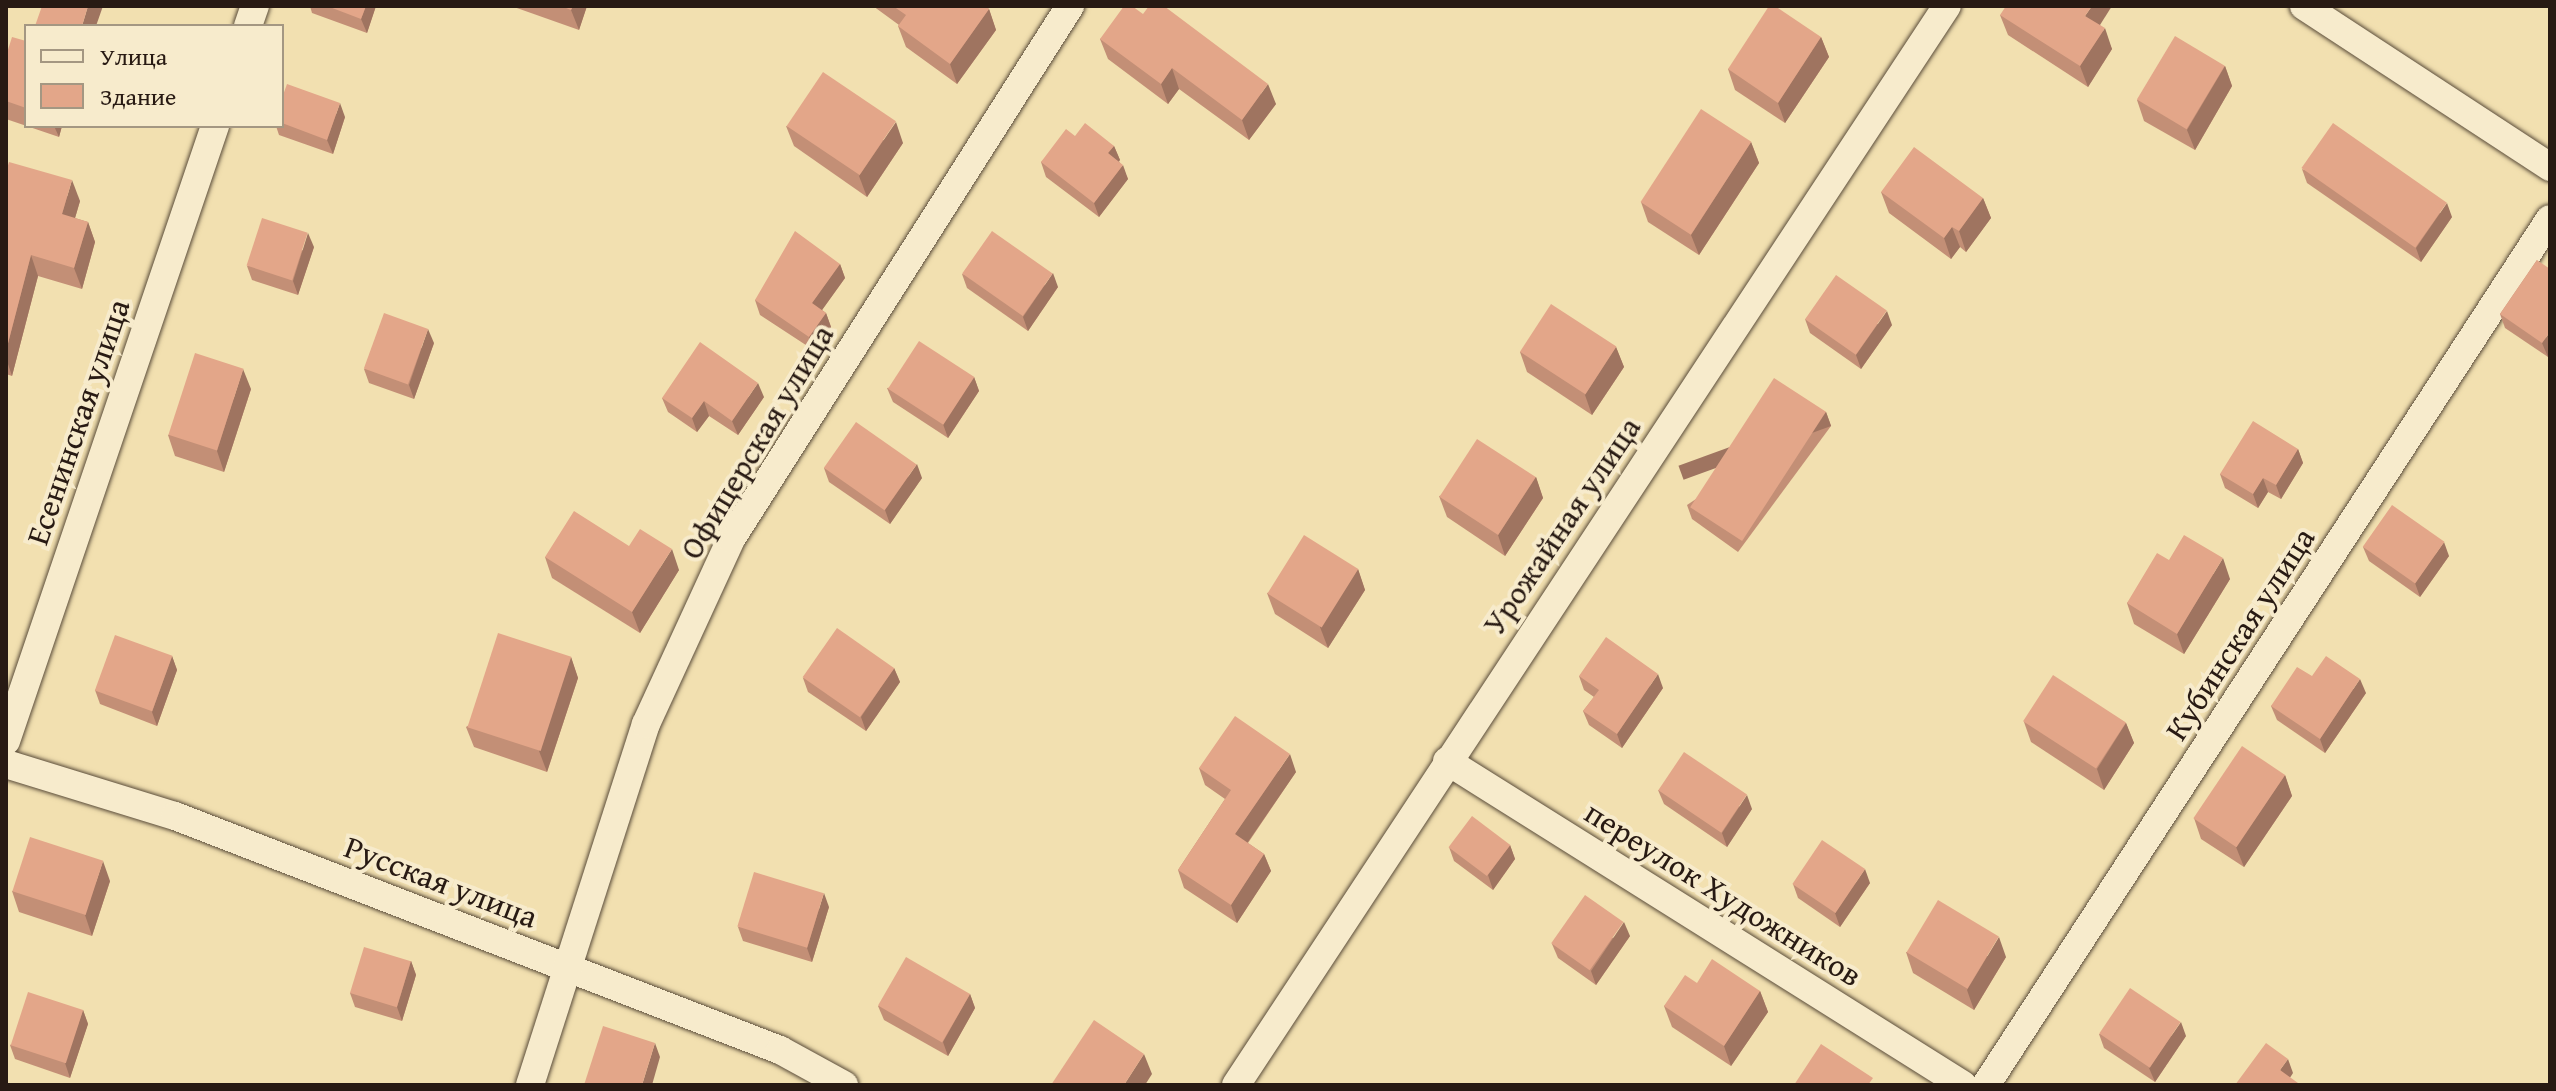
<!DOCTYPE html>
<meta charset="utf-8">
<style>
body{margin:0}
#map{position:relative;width:2556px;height:1091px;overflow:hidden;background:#f2e0b0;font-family:"Gentium Book Plus",serif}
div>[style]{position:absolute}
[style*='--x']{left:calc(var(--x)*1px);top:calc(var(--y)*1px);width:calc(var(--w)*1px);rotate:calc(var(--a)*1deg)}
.roads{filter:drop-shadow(0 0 2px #5a4c3a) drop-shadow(0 0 2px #5a4c3a)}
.street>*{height:28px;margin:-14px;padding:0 14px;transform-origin:14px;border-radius:14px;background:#f7ebcc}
.wall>*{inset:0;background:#c38f76}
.shaded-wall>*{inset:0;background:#9f7460;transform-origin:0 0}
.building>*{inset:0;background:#e3a689;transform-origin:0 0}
span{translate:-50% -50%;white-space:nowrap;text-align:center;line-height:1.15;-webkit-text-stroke:8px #f7ebcc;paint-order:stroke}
.street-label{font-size:32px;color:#281a13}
.frame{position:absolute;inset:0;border:8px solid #281a13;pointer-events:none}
.legend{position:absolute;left:24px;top:24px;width:260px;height:104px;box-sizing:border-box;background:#f7ebcc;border:2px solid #a49782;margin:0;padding:10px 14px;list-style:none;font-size:24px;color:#281a13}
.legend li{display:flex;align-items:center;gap:16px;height:40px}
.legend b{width:40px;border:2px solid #a49782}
</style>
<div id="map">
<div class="roads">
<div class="street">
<div style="--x:2304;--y:6;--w:294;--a:33.2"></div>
<div style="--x:248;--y:26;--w:21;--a:-71"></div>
<div style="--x:6;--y:741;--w:650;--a:-71.23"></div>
<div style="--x:1447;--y:761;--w:609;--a:32.12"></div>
<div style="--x:6;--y:764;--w:177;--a:17.1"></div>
<div style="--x:175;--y:816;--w:649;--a:21.15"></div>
<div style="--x:780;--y:1050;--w:73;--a:28.7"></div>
<div style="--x:530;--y:1085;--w:379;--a:-72.2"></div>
<div style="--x:646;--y:724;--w:204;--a:-65.3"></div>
<div style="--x:731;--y:539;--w:632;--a:-57.54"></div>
<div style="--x:1236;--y:1085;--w:1292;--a:-56.62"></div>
<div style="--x:1986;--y:1085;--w:1033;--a:-56.93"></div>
</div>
</div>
<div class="wall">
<div style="clip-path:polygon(310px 6px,376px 6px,367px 33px,312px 13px)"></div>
<div style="clip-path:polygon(513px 6px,587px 6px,579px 30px,514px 7px)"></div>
<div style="clip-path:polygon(873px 6px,985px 6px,989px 9px,996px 30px,957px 84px,906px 47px,898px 26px,899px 25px)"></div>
<div style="clip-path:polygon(1143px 14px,1276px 104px,1249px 140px,1179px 89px,1168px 104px,1108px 59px,1100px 39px)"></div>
<div style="clip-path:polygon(2000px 15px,2100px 25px,2112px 49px,2088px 87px,2008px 35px)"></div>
<div style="clip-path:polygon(1821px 37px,1829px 57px,1785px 123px,1735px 90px,1728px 69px)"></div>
<div style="clip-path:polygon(26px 41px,26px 126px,62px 126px,59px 137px,6px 119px,6px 56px)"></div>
<div style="clip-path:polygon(2225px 66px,2232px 86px,2195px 150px,2144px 121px,2137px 100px)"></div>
<div style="clip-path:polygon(282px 98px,345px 117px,333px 154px,279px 135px,276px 126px,282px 126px)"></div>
<div style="clip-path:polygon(786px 126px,903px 143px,867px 197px,794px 146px)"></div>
<div style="clip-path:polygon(1075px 136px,1114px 146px,1120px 160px,1119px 161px,1128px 179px,1099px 217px,1046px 177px,1041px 162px)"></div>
<div style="clip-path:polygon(1751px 142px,1759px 163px,1699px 255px,1648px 222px,1641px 202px)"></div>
<div style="clip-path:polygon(2302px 169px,2452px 217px,2421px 262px,2307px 183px)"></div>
<div style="clip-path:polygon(6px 172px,80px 201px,75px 218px,88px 222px,95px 242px,82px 289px,38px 276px,12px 376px,6px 374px)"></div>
<div style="clip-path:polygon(1881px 192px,1983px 198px,1991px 218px,1966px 252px,1960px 247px,1951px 259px,1889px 213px)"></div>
<div style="clip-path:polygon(314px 247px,298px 295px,252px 280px,247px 266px)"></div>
<div style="clip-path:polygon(2537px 260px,2548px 357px,2505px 328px,2500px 314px)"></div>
<div style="clip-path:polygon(840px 264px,845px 278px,822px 310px,826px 313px,831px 327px,815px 351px,760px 315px,755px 300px)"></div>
<div style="clip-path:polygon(962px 274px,1058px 287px,1028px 331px,967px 288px)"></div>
<div style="clip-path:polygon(1805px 319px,1892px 325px,1861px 369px,1810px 333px)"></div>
<div style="clip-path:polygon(434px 343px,414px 399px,369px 383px,364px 369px)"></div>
<div style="clip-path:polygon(1616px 347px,1624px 367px,1592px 415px,1527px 372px,1520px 352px)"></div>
<div style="clip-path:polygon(974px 377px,979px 391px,948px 438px,893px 402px,887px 388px)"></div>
<div style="clip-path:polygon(251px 389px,224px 472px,175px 456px,168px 435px)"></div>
<div style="clip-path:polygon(764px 397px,738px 435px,709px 416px,697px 432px,668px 412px,662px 398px)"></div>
<div style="clip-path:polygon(1826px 412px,1831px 426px,1738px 552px,1692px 519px,1687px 505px)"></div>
<div style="clip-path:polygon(2298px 449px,2303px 463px,2281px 499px,2268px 492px,2258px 508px,2225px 488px,2220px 474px)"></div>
<div style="clip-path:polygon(824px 468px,922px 478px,890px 524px,829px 482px)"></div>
<div style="clip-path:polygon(1536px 477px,1543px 498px,1505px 556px,1447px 517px,1439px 496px)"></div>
<div style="clip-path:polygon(2363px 547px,2449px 556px,2420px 597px,2369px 561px)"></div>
<div style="clip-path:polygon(545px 557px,679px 570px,640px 633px,552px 578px)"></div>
<div style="clip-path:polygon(2169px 560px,2230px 579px,2184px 654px,2134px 624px,2127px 603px)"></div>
<div style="clip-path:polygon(1358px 569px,1365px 590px,1328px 648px,1275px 614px,1267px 593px)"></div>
<div style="clip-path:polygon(172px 656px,177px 670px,157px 726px,100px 704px,95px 690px)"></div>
<div style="clip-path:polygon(571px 657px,578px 678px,547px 772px,474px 747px,466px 727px)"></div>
<div style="clip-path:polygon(894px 668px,900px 682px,866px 731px,808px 692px,803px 678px)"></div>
<div style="clip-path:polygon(1579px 676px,1663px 688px,1622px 748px,1589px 725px,1583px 711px,1594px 697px,1584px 690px)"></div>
<div style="clip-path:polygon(2312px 676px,2366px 693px,2325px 753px,2277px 720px,2271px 706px)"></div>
<div style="clip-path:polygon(2024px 722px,2126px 723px,2134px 743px,2104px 790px,2031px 742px)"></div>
<div style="clip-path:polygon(1199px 768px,1296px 772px,1248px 843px,1264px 854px,1271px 871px,1237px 923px,1184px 888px,1178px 870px,1225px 799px,1205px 785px)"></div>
<div style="clip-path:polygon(2285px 775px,2292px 796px,2244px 867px,2201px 839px,2194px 818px)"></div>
<div style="clip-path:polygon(1658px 790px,1752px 809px,1727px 847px,1664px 804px)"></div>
<div style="clip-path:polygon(1510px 845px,1515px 859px,1493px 890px,1454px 861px,1449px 847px)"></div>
<div style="clip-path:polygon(110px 881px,92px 936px,19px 912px,12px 891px)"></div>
<div style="clip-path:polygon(1870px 883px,1840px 927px,1798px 898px,1793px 884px)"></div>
<div style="clip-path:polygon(829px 907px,812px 962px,743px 941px,738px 927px)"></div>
<div style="clip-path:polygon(1630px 936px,1596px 985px,1558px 958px,1552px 944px)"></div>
<div style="clip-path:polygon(1906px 952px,2006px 957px,1974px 1010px,1913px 973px)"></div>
<div style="clip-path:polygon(411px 961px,416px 975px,402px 1021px,355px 1007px,350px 993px)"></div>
<div style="clip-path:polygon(1697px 983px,1760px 991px,1768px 1012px,1731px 1066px,1672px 1027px,1664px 1006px)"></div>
<div style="clip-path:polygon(970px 994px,975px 1008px,948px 1056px,884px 1020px,878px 1006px)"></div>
<div style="clip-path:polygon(83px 1010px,88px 1024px,70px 1078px,15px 1059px,10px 1045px)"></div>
<div style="clip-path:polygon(2099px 1034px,2186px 1036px,2155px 1082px,2104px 1048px)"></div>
</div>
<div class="shaded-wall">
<div style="clip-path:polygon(88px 6px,103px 6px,96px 26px,82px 26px)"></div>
<div style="clip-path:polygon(366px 6px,376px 6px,367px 33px,361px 19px)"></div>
<div style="clip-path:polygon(573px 6px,587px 6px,579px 30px,571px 10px)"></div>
<div style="clip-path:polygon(2092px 6px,2112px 6px,2093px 36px,2085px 16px)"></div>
<div style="clip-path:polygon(989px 9px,996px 30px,957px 84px,950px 64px)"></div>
<div style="clip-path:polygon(2105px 28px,2112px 49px,2088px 87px,2080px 66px)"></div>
<div style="clip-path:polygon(1821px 37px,1829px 57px,1785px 123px,1778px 103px)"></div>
<div style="clip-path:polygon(2225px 66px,2232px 86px,2195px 150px,2187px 130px)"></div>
<div style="clip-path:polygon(1172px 68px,1179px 89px,1168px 104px,1161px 84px)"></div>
<div style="clip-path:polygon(1268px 84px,1276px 104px,1249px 140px,1242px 120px)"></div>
<div style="clip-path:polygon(340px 103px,345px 117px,333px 154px,327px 140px)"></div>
<div style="clip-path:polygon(896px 122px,903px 143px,867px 197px,859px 176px)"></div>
<div style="clip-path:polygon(54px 126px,62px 126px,59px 137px)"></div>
<div style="clip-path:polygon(1751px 142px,1759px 163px,1699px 255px,1691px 235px)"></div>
<div style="clip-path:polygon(1114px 146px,1120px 160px,1114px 167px,1108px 153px)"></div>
<div style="clip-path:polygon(1123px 165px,1128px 179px,1099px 217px,1094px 203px)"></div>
<div style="clip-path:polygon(72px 180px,80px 201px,70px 235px,62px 214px)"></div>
<div style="clip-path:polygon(1983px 198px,1991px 218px,1966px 252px,1959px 231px)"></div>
<div style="clip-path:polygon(2447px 203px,2452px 217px,2421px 262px,2416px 248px)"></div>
<div style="clip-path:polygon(88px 222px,95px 242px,82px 289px,74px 268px)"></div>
<div style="clip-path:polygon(1952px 227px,1960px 247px,1951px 259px,1944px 238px)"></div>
<div style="clip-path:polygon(308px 233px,314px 247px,298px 295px,293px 281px)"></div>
<div style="clip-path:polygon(31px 255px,38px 276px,12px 376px,6px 358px,6px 351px)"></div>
<div style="clip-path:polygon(840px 264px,845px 278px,817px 317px,812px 303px)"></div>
<div style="clip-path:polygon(1053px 273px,1058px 287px,1028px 331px,1023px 317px)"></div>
<div style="clip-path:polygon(1887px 311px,1892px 325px,1861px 369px,1856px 355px)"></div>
<div style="clip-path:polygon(826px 313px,831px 327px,815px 351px,809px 337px)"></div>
<div style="clip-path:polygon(428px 329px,434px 343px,414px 399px,409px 385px)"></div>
<div style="clip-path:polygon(2550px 332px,2550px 354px,2548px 357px,2542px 343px)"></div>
<div style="clip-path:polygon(1616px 347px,1624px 367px,1592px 415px,1585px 395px)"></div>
<div style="clip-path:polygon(243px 369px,251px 389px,224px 472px,217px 451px)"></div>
<div style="clip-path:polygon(974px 377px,979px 391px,948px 438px,943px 424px)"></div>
<div style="clip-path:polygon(758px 383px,764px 397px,738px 435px,732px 421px)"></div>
<div style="clip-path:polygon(704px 401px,709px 416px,697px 432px,692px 418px)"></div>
<div style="left:1826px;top:412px;width:15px;height:157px;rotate:70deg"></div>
<div style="clip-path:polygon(2298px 449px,2303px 463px,2281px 499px,2276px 485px)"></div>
<div style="clip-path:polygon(917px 464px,922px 478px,890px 524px,885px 510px)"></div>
<div style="clip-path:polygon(1536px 477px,1543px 498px,1505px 556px,1498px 535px)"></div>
<div style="clip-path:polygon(2263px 478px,2268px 492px,2258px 508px,2253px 494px)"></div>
<div style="clip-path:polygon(2444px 542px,2449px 556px,2420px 597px,2415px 583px)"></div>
<div style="clip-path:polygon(672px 549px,679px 570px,640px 633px,632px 612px)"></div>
<div style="clip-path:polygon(2223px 558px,2230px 579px,2184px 654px,2177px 634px)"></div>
<div style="clip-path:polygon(1358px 569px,1365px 590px,1328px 648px,1320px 627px)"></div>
<div style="clip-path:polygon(172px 656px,177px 670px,157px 726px,152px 712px)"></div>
<div style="clip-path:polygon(571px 657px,578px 678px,547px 772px,539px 751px)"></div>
<div style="clip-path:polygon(894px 668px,900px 682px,866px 731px,861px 717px)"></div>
<div style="clip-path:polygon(1658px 674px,1663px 688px,1622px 748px,1617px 734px)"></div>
<div style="clip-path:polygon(2360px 679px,2366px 693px,2325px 753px,2320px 739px)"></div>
<div style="clip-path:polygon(2126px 723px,2134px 743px,2104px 790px,2097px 769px)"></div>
<div style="clip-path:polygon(1290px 754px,1296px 772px,1241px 852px,1235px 834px)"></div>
<div style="clip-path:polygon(2285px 775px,2292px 796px,2244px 867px,2236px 847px)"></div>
<div style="clip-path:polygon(1747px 795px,1752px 809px,1727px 847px,1722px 833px)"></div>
<div style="clip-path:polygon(1510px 845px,1515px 859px,1493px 890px,1488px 875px)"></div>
<div style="clip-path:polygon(1264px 854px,1271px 871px,1237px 923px,1231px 905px)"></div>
<div style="clip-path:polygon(103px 861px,110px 881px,92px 936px,85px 915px)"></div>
<div style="clip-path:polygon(1865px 869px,1870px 883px,1840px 927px,1835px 913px)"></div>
<div style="clip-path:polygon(824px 893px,829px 907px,812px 962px,807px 948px)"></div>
<div style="clip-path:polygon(1624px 922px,1630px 936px,1596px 985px,1591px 971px)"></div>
<div style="clip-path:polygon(1999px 937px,2006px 957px,1974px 1010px,1967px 990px)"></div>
<div style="clip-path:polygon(411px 961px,416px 975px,402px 1021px,397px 1007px)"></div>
<div style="clip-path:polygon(1760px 991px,1768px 1012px,1731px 1066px,1724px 1046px)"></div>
<div style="clip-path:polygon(970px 994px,975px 1008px,948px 1056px,943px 1042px)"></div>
<div style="clip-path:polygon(83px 1010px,88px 1024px,70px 1078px,65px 1063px)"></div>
<div style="clip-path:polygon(2181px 1022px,2186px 1036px,2155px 1082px,2149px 1068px)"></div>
<div style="clip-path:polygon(655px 1043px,660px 1057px,652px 1085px,642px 1085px)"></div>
<div style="clip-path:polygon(1144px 1054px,1152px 1074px,1145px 1085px,1124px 1085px)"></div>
<div style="clip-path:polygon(2288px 1059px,2293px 1073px,2286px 1084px,2280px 1070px)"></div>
</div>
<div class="building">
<div style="clip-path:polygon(42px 6px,88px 6px,82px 26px,35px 26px)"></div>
<div style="clip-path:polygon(327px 6px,366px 6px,361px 19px)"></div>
<div style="clip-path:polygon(561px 6px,573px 6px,571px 10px)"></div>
<div style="clip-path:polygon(893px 6px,985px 6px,989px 9px,950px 64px,898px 26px,906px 15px)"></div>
<div style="clip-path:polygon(1124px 6px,1132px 6px,1143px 14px,1149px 6px,1164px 6px,1268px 84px,1242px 120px,1172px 68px,1161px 84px,1100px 39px)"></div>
<div style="clip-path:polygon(1769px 6px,1775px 6px,1821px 37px,1778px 103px,1728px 69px)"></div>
<div style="clip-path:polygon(2006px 6px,2092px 6px,2085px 16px,2105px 28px,2080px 66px,2000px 15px)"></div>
<div style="left:2175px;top:36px;width:58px;height:74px;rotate:31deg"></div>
<div style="clip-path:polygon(12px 37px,26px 41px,26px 108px,6px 101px,6px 56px)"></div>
<div style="left:823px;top:72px;width:88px;height:65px;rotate:34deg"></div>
<div style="clip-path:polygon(287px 84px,340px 103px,327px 140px,282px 123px,282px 98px)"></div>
<div style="left:1701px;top:109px;width:60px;height:111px;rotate:33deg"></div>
<div style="clip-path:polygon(1085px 123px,1114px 146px,1108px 153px,1123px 165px,1094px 203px,1041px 162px,1066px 129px,1075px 136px)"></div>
<div style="left:2333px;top:123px;width:139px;height:55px;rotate:35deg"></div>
<div style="clip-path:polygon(1914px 147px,1983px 198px,1959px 231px,1952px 227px,1944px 238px,1881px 192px)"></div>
<div style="clip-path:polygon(9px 162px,72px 180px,62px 214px,88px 222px,74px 268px,31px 255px,6px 351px,6px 172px)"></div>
<div style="left:262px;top:218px;width:48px;height:50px;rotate:18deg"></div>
<div style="clip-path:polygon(795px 231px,840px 264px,812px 303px,826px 313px,809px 337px,755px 300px)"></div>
<div style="left:992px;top:231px;width:74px;height:52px;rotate:35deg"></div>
<div style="clip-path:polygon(2537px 260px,2550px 269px,2550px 332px,2542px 343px,2500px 314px)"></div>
<div style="left:1836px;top:275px;width:62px;height:54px;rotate:35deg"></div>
<div style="left:1551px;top:304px;width:78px;height:57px;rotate:33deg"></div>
<div style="left:384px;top:313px;width:47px;height:59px;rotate:20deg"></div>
<div style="left:919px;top:341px;width:66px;height:57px;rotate:33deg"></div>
<div style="clip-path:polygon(700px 342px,758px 383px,732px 421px,704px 401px,692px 418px,662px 398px)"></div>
<div style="left:195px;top:353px;width:51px;height:86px;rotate:18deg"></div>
<div style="left:1774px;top:378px;width:62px;height:154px;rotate:33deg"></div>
<div style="clip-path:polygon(2253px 421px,2298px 449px,2276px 485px,2263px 478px,2253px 494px,2220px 474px)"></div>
<div style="left:856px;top:422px;width:74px;height:56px;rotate:35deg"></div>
<div style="left:1477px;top:439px;width:70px;height:69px;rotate:33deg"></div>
<div style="left:2392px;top:505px;width:64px;height:51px;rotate:35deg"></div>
<div style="clip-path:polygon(574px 511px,629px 546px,640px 529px,672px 549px,632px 612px,545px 557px)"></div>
<div style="left:1304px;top:535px;width:64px;height:69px;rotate:32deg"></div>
<div style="clip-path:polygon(2184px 535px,2223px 558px,2177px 634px,2127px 603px,2157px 553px,2169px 560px)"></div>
<div style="left:837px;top:628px;width:70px;height:60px;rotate:35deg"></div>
<div style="left:498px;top:633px;width:77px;height:99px;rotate:18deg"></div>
<div style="left:115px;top:635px;width:61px;height:59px;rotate:20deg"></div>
<div style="clip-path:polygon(1606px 637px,1658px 674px,1617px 734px,1583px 711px,1599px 690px,1579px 676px)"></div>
<div style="clip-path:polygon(2326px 656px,2360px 679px,2320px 739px,2271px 706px,2297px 667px,2312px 676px)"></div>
<div style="left:2053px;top:675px;width:87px;height:55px;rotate:33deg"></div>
<div style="clip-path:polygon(1235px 716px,1290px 754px,1235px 834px,1264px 854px,1231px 905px,1178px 870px,1231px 790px,1199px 768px)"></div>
<div style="left:2242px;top:746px;width:52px;height:87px;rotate:34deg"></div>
<div style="left:1684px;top:752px;width:76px;height:46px;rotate:34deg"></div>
<div style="left:1472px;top:816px;width:48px;height:39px;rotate:37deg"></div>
<div style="left:30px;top:837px;width:77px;height:57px;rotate:18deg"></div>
<div style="left:1822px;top:840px;width:52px;height:53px;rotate:34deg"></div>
<div style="left:754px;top:872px;width:73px;height:57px;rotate:17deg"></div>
<div style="left:1585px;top:895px;width:47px;height:59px;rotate:35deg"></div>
<div style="left:1938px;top:900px;width:71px;height:61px;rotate:31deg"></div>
<div style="left:364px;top:947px;width:49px;height:48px;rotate:17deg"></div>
<div style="left:906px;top:957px;width:74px;height:56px;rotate:30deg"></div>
<div style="clip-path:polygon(1712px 959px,1760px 991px,1724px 1046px,1664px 1006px,1685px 975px,1697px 983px)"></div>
<div style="left:2130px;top:988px;width:61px;height:55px;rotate:34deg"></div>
<div style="left:28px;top:992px;width:58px;height:56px;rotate:18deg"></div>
<div style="clip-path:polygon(1094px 1020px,1144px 1054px,1124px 1085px,1051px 1085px)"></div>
<div style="clip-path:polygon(603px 1026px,655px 1043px,642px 1085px,584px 1085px)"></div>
<div style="clip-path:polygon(2266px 1043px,2288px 1059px,2280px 1070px,2298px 1083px,2296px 1085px,2235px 1085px)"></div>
<div style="clip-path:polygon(1821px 1044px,1873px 1078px,1868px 1085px,1794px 1085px)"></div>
</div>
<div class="street-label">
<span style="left:78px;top:422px;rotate:-71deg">Есенинская улица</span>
<span style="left:757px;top:442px;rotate:-59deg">Офицерская улица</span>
<span style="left:1562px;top:526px;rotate:-56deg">Урожайная улица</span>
<span style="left:2240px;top:634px;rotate:-57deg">Кубинская улица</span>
<span style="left:441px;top:882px;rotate:21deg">Русская улица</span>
<span style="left:1723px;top:894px;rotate:32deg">переулок Художников</span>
</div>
<div class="frame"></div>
<ul class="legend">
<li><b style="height:10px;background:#f7ebcc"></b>Улица</li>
<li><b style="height:22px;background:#e3a689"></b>Здание</li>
</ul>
</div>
